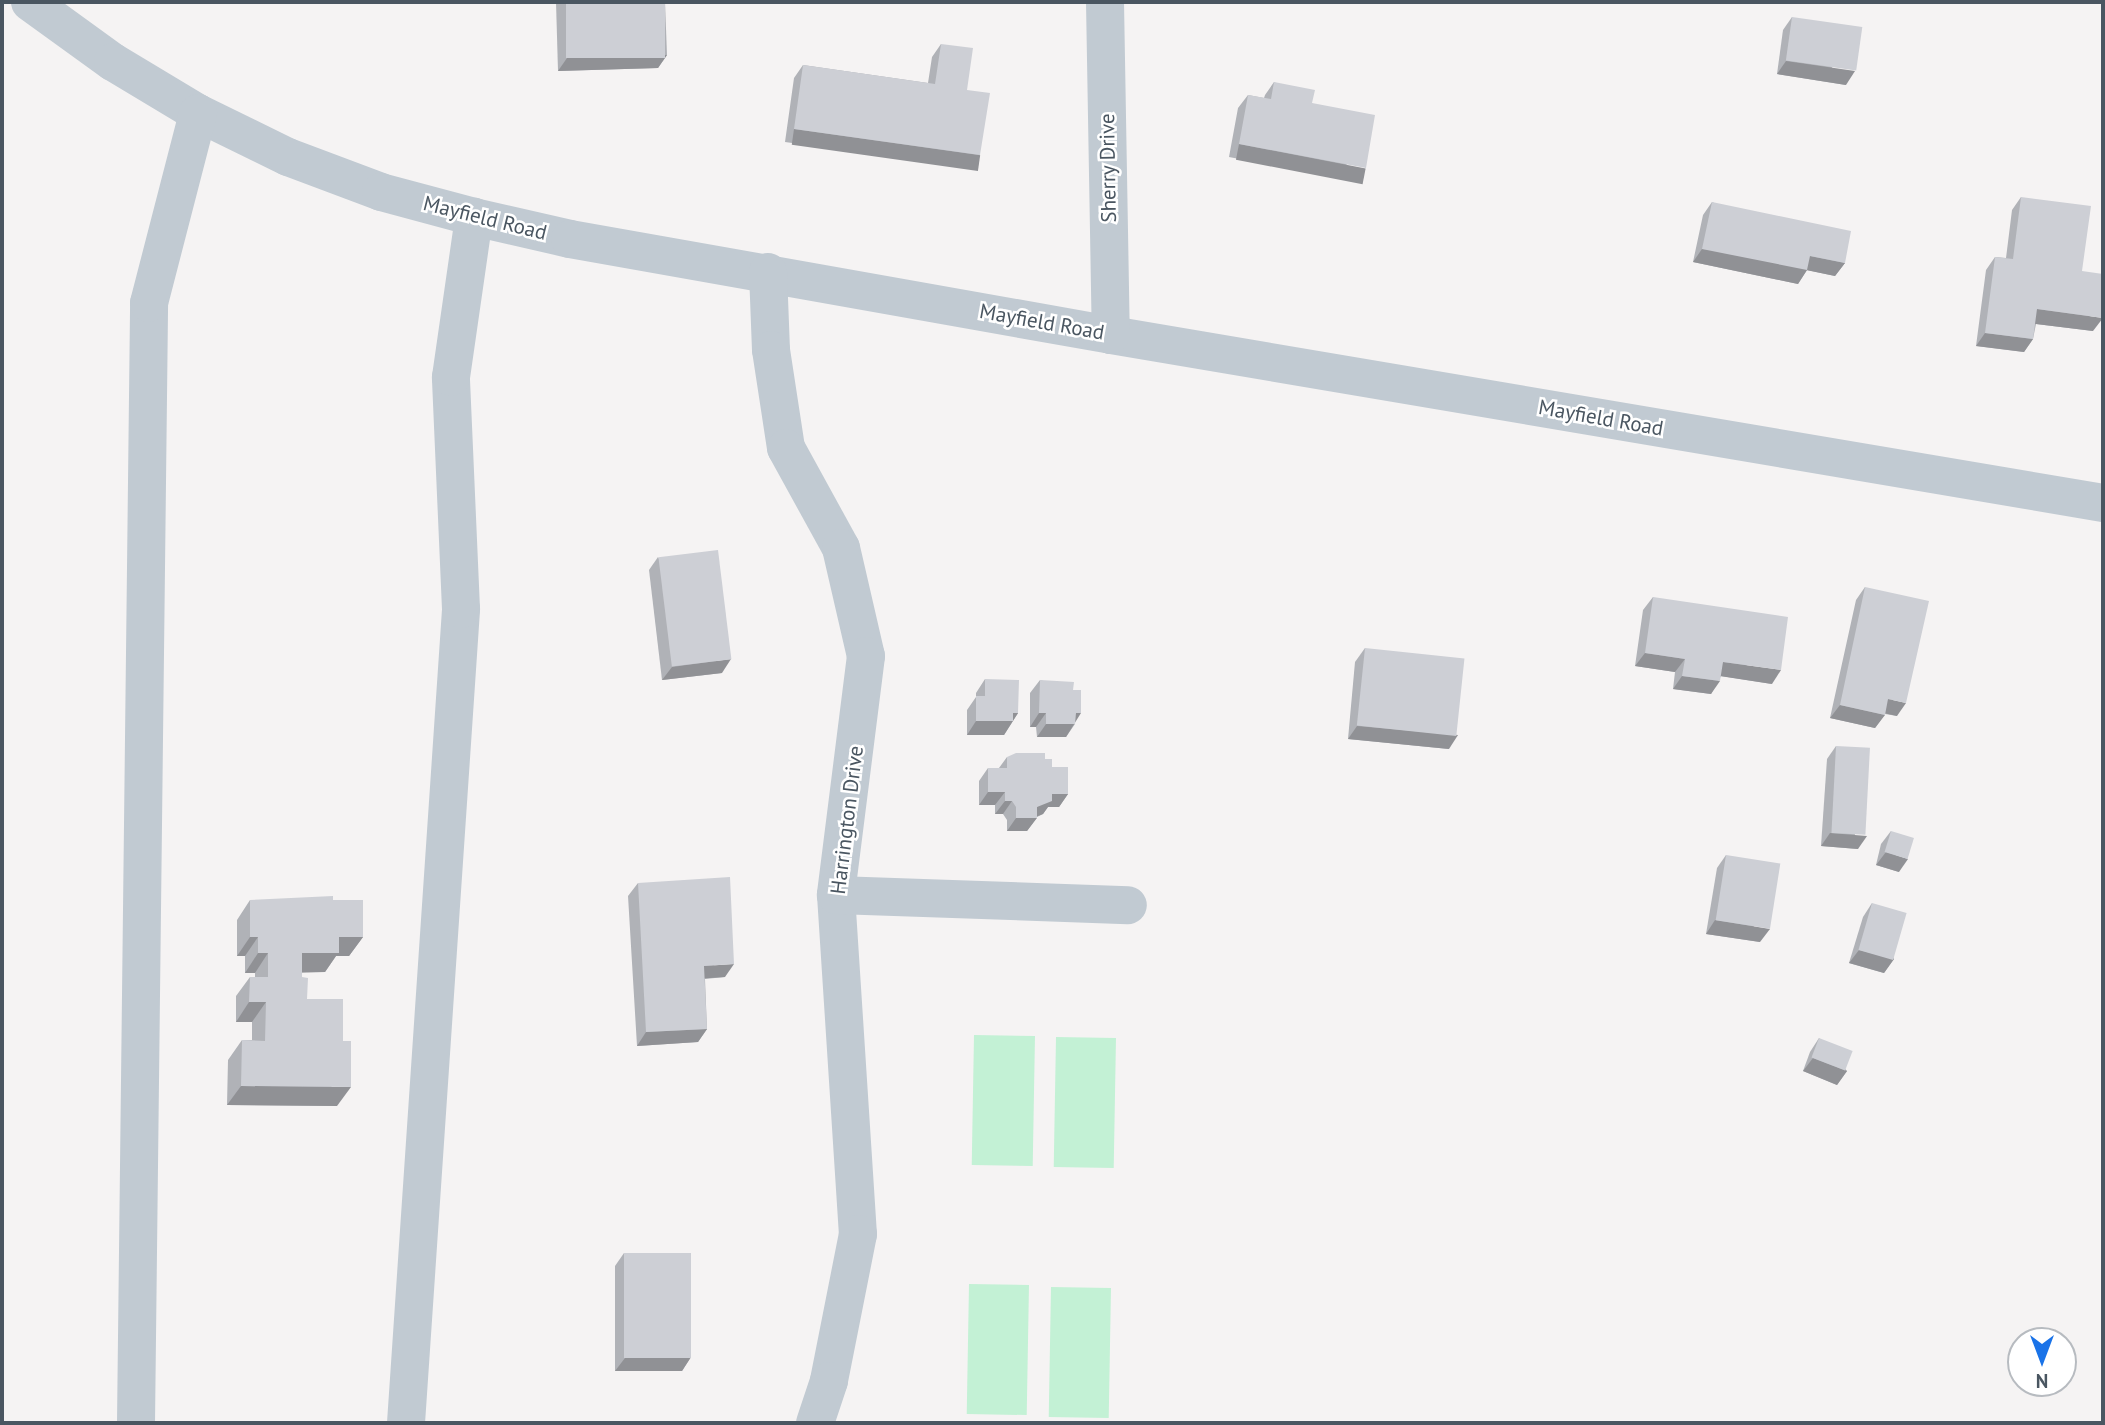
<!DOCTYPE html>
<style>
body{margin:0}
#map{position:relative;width:2105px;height:1425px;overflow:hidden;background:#f5f3f3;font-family:"PT Sans",sans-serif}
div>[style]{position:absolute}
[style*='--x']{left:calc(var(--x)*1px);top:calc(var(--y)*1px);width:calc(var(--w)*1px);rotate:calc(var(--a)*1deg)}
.green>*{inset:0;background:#c3f1d5;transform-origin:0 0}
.minor>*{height:38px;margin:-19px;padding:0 19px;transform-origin:19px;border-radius:19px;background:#c1cad2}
.wall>*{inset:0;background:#b0b2b7}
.shaded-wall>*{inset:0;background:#909195;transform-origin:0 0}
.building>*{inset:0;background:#cdcfd5;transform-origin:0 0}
span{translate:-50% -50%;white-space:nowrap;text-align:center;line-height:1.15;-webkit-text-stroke:5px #fff;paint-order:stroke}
.street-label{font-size:21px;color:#4a5661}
.frame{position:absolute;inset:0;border:4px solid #4a5661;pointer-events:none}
.north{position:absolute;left:2007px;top:1327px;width:70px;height:70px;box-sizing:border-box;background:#fff;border:2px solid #b7bbc0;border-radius:50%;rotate:180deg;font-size:19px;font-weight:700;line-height:28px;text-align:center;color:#4a5661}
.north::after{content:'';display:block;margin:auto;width:24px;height:32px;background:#1a73e8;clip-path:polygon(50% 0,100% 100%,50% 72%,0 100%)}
</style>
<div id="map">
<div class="green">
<div style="left:974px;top:1035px;width:61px;height:130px;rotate:1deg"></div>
<div style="left:1056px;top:1037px;width:60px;height:130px;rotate:1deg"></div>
<div style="left:969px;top:1284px;width:60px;height:130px;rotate:1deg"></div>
<div style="left:1051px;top:1287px;width:60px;height:130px;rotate:1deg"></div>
</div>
<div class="minor">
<div style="--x:30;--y:2;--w:102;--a:35.9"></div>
<div style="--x:113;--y:62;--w:99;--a:31"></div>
<div style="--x:198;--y:113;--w:100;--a:26.1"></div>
<div style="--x:288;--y:157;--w:99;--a:20.6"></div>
<div style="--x:381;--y:192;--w:96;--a:15"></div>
<div style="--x:474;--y:217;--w:98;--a:12.9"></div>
<div style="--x:570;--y:239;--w:549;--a:10.06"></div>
<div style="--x:1111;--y:335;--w:1006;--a:9.61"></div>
<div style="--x:1105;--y:2;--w:333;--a:89"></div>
<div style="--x:768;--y:272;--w:78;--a:87.8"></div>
<div style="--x:771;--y:350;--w:99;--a:81.3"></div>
<div style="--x:786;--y:448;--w:114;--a:61.2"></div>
<div style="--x:841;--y:548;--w:111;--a:77"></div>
<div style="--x:866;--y:656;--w:241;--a:97.2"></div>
<div style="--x:836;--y:895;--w:340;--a:86.3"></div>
<div style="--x:858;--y:1234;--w:150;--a:101.2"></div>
<div style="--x:829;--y:1381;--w:44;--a:108.4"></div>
<div style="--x:836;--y:895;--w:292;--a:2"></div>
<div style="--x:136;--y:1423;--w:1120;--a:-89.33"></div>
<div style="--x:149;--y:303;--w:196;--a:-75.5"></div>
<div style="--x:406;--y:1423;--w:816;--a:-86.13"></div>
<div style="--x:461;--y:609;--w:232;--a:-92.5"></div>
<div style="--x:451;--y:377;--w:162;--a:-81.8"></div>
</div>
<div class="wall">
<div style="clip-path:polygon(556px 2px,665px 2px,667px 55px,658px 68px,558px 71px)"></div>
<div style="clip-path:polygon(1792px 17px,1846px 85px,1777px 74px,1783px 30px)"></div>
<div style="clip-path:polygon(941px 44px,967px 90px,980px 155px,971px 168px,785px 142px,794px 78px,803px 65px,928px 83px,932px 57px)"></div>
<div style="clip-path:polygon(1274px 82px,1312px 103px,1356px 181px,1229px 157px,1238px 108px,1248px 95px,1264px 98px,1265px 95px)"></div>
<div style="clip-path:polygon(2021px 197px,2082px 271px,2093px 331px,2036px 324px,2033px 339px,2024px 352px,1976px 346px,1986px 270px,1995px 257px,2006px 258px,2012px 210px)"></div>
<div style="clip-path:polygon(1712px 202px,1845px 263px,1835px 276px,1807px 270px,1798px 284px,1693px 262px,1703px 215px)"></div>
<div style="clip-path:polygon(658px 557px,722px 673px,662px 680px,649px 570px)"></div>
<div style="clip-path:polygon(1865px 587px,1897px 716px,1885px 714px,1875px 728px,1830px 718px,1856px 600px)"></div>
<div style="clip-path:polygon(1653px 597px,1772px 684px,1721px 676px,1711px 694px,1673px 689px,1675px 672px,1635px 666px,1643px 610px)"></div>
<div style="clip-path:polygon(1365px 648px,1449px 749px,1348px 739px,1355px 662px)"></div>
<div style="clip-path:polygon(985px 679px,1018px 713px,1004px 735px,967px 735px,967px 710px,976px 697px,976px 693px)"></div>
<div style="clip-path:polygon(1040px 680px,1073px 690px,1075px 724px,1066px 737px,1037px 737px,1036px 727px,1030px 727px,1030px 693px)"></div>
<div style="clip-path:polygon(1836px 746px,1858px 849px,1821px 846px,1827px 759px)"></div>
<div style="clip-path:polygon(1007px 757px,1045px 759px,1052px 767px,1068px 794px,1059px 807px,1048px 807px,1043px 814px,1037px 817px,1027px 831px,1007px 831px,1007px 820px,1003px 814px,995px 814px,995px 805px,979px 805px,979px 781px,988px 768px,999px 768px)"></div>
<div style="clip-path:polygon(1891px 831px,1899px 872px,1876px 865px,1881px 844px)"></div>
<div style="clip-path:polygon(1726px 855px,1760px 942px,1706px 934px,1717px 868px)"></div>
<div style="clip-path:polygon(638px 883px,725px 977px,705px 979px,707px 1029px,698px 1042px,637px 1046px,628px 896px)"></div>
<div style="clip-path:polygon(250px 900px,333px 900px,363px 937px,349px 956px,336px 956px,325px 972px,302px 972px,302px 977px,307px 999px,337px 1106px,227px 1105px,228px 1060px,242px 1040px,252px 1040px,252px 1022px,236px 1022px,236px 996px,250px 977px,255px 977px,255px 973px,245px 973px,245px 956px,237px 956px,237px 920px)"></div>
<div style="clip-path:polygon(1872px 903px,1894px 959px,1884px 973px,1849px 963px,1863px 917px)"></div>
<div style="clip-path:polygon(1819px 1038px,1847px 1071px,1837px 1085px,1803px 1071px,1810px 1052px)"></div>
<div style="clip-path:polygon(624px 1253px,691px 1357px,682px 1371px,615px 1371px,615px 1266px)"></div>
</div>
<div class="shaded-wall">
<div style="clip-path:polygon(667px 55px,658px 68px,558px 71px,567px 58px)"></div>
<div style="clip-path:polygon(1786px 61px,1855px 71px,1846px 85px,1777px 74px)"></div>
<div style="left:794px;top:129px;width:188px;height:16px;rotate:8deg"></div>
<div style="left:1239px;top:144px;width:129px;height:16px;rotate:11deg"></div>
<div style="clip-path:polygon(1702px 249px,1810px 256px,1845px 263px,1835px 276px,1806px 270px,1807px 270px,1798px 284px,1693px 262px)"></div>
<div style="clip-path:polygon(2037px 309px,2103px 318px,2093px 331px,2028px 323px)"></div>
<div style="clip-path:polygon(1985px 333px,2033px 339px,2024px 352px,1976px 346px)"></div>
<div style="clip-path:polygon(1645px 653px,1685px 659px,1675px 672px,1635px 666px)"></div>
<div style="clip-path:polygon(731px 659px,722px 673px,662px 680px,672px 667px)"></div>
<div style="clip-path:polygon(1723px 662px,1781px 670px,1772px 684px,1713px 675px)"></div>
<div style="clip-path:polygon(1682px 676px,1720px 681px,1711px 694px,1673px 689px)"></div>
<div style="clip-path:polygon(1888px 699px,1906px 703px,1897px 716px,1879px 712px)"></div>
<div style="clip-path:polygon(1840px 705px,1885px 715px,1875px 728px,1830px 718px)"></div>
<div style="clip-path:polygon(1013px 713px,1018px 713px,1004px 735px,967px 735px,976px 721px)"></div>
<div style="clip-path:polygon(1039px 713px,1046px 713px,1036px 727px,1030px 727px)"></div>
<div style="clip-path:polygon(1076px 713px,1081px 713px,1066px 737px,1037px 737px,1046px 724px)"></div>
<div style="clip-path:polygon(1357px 726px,1458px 735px,1449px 749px,1348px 739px)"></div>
<div style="clip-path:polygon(988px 792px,1005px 792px,995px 805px,979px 805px)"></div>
<div style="clip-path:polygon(1052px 794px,1068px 794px,1059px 807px,1048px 807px,1043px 814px,1033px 818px,1037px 818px,1027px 831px,1007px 831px,1016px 818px,1037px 807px)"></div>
<div style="clip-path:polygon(1005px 801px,1012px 801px,1003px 814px,995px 814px)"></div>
<div style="clip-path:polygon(1830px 833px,1867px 836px,1858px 849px,1821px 846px)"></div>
<div style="clip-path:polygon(1886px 852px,1908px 859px,1899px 872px,1876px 865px)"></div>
<div style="clip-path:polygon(1715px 920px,1770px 929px,1760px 942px,1706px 934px)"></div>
<div style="clip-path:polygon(250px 937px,258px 937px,245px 956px,237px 956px)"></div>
<div style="clip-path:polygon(339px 937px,363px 937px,349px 956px,336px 956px,325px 972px,289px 973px,302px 953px)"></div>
<div style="clip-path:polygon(1859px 950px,1894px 959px,1884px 973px,1849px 963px)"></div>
<div style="clip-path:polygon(258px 953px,268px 953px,255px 973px,245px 973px)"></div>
<div style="clip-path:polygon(734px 964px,725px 977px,695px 979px,704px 966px)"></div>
<div style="clip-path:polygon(249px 1002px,266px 1002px,252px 1022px,236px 1022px)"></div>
<div style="clip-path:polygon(707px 1029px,698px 1042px,637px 1046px,646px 1032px)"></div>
<div style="clip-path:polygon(1813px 1058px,1847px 1071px,1837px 1085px,1803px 1071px)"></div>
<div style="clip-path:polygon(241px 1086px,351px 1087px,337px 1106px,227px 1105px)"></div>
<div style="clip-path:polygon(691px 1357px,682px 1371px,615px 1371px,625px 1358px)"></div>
</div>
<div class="building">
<div style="left:566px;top:2px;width:99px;height:56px"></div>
<div style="left:1792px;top:17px;width:71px;height:44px;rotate:8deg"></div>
<div style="clip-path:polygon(941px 44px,973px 48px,967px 90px,990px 93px,980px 155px,794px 129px,803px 65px,935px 84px)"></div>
<div style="clip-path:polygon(1274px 82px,1315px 90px,1312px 103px,1375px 115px,1366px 168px,1239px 144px,1248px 95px,1271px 99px)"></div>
<div style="clip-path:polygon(2021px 197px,2091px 206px,2082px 271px,2103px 274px,2103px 318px,2037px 309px,2033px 339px,1985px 333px,1995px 257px,2013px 259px)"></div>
<div style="clip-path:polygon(1712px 202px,1851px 231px,1845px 263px,1810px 256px,1807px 270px,1702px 249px)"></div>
<div style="left:718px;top:550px;width:110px;height:60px;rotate:83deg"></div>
<div style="clip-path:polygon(1865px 587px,1929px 601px,1906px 703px,1888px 699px,1885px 715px,1840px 705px)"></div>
<div style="clip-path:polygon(1653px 597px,1788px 617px,1781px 670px,1723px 662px,1720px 681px,1682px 676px,1685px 659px,1645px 653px)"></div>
<div style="left:1365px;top:648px;width:100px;height:78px;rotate:6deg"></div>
<div style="clip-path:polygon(985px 679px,1019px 680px,1018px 713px,1013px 713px,1013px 721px,976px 721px,976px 696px,985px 696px)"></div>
<div style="clip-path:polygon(1040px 680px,1074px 682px,1073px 690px,1081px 690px,1081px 713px,1076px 713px,1075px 724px,1046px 724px,1046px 713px,1039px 713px)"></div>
<div style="left:1836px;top:746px;width:34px;height:87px;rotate:3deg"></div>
<div style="clip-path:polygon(1016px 753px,1045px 753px,1045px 759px,1052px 759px,1052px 767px,1068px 767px,1068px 794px,1052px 794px,1052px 801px,1037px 807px,1037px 818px,1016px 818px,1016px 807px,1012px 801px,1005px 801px,1005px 792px,988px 792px,988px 768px,1007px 768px,1007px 757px)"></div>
<div style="left:1891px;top:831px;width:24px;height:22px;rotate:17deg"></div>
<div style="left:1726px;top:855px;width:55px;height:66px;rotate:9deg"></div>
<div style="clip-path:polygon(730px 877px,734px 964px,704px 966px,707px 1029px,646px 1032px,638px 883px)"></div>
<div style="clip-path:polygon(333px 896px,333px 900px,363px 900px,363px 937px,339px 937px,339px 953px,302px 953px,302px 977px,308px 978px,307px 999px,343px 999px,343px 1041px,351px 1041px,351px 1087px,241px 1086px,242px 1040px,265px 1041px,266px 1002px,249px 1002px,250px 977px,268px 977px,268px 953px,258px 953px,258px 937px,250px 937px,250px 900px)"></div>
<div style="left:1872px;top:903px;width:36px;height:49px;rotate:16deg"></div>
<div style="left:1819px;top:1038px;width:36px;height:21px;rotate:21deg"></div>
<div style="left:624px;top:1253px;width:67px;height:105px"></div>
</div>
<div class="street-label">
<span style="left:1108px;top:168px;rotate:-91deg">Sherry Drive</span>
<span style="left:485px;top:218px;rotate:14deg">Mayfield Road</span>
<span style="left:1042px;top:322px;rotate:10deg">Mayfield Road</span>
<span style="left:1601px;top:418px;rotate:10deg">Mayfield Road</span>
<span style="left:847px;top:820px;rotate:-83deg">Harrington Drive</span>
</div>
<div class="frame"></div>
<div class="north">N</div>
</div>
